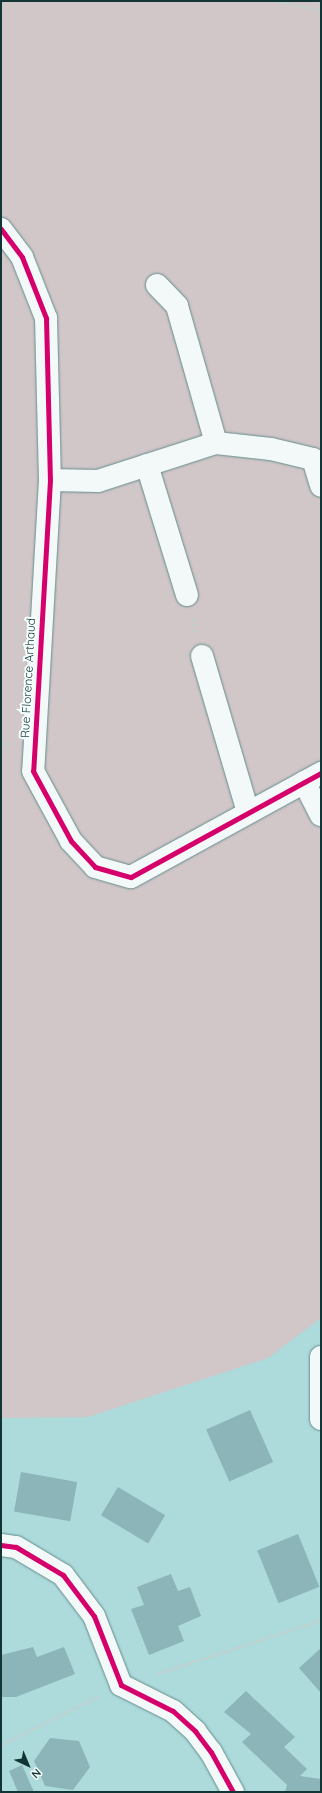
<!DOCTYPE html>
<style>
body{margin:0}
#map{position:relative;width:322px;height:1793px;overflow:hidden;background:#addada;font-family:Quicksand,sans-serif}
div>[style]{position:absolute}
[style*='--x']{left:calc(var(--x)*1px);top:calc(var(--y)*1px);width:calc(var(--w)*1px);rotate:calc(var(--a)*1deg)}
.green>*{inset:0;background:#d1c6c8}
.building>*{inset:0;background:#8bb5b9;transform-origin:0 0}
.path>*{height:2.5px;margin-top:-1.25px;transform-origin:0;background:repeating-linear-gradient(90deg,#c1cfcf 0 3px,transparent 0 5px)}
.roads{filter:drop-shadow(0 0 1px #668d8d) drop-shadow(0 0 1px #668d8d)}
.minor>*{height:22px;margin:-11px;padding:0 11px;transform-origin:11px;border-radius:11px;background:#f3f9f9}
.cycleway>*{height:5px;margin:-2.5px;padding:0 2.5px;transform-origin:2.5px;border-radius:2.5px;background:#d6006c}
span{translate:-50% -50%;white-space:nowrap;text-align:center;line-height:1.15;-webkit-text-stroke:4px #f7fffe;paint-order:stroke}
.street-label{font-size:12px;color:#113535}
.frame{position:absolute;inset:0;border:2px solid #113535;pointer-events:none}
.north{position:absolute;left:8px;top:1745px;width:40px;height:40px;-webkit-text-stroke:3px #f7fffe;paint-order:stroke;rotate:136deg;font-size:11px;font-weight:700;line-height:16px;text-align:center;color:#113535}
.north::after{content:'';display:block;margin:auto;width:14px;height:18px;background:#113535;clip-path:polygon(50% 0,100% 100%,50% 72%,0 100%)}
</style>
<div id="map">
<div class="green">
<div style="clip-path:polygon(1px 1px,321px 1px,321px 1318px,268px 1358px,88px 1417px,1px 1418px)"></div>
</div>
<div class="building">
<div style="left:250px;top:1410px;width:57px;height:48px;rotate:66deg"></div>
<div style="left:21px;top:1472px;width:57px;height:40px;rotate:10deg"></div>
<div style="left:118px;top:1487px;width:55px;height:33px;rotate:31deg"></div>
<div style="left:298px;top:1534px;width:57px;height:44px;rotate:68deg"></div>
<div style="clip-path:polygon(171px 1574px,178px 1591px,190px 1587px,201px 1616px,178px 1626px,184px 1641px,149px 1655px,131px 1609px,144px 1605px,137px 1587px)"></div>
<div style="clip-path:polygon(33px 1647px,37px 1657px,64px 1647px,75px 1674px,16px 1697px,1px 1697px,1px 1655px)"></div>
<div style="clip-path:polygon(321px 1648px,321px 1693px,299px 1668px)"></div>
<div style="clip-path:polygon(246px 1691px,295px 1737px,284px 1747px,307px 1769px,300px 1776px,321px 1779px,321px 1792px,285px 1792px,287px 1785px,242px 1742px,251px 1734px,224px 1712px)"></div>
<div style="clip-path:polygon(50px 1738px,79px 1741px,90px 1767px,73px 1790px,45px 1786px,34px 1761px)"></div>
<div style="clip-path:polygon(22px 1765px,34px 1792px,18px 1792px,9px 1771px)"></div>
</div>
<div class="path">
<div style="--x:275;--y:1;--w:47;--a:11.1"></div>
<div style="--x:193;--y:619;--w:14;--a:78"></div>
<div style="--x:1;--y:743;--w:9;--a:6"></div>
<div style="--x:156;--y:1674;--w:174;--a:-18.1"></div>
<div style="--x:1;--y:1745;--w:110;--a:-26.6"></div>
</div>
<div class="roads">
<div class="minor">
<div style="--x:1;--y:229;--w:35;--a:53"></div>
<div style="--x:22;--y:257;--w:66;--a:68.5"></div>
<div style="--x:46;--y:318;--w:162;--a:88.6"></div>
<div style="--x:50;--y:480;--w:291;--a:93.3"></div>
<div style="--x:33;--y:771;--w:80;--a:61.5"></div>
<div style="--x:71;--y:841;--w:35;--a:47"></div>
<div style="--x:95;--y:867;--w:37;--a:16"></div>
<div style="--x:131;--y:877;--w:217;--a:-28.7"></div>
<div style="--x:157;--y:285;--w:29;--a:46"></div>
<div style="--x:177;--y:306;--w:142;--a:74.1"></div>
<div style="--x:147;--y:465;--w:136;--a:72.9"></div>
<div style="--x:50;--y:480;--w:48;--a:1.2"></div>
<div style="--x:98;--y:481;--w:124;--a:-17.9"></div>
<div style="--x:216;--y:443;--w:55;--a:6.2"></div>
<div style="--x:271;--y:449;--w:43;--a:13.4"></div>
<div style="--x:313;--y:459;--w:28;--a:73"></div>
<div style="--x:202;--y:656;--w:163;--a:73.6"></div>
<div style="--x:304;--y:782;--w:37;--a:63"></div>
<div style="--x:321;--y:1357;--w:62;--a:90"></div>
<div style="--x:1;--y:1545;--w:15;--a:8"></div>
<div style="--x:16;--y:1547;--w:55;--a:30.8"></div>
<div style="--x:63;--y:1575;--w:51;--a:52.9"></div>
<div style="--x:94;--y:1616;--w:74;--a:68.6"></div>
<div style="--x:121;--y:1685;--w:58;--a:26.6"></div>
<div style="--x:173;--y:1711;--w:30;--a:42"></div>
<div style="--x:195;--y:1731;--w:26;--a:53"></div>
<div style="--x:211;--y:1752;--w:46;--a:61.2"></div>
</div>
</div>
<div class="cycleway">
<div style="--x:1;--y:229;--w:35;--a:53"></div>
<div style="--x:22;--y:257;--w:66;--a:68.5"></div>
<div style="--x:46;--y:318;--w:162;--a:88.6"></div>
<div style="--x:50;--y:480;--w:291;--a:93.3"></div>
<div style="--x:33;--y:771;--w:80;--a:61.5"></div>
<div style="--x:71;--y:841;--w:35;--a:47"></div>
<div style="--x:95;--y:867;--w:37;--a:16"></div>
<div style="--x:131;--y:877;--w:217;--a:-28.7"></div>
<div style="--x:1;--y:1545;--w:15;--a:8"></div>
<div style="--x:16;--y:1547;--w:55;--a:30.8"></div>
<div style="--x:63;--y:1575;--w:51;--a:52.9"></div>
<div style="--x:94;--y:1616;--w:74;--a:68.6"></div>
<div style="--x:121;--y:1685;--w:58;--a:26.6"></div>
<div style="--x:173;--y:1711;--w:30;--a:42"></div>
<div style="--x:195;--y:1731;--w:26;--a:53"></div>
<div style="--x:211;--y:1752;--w:46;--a:61.2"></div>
</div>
<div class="street-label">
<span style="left:28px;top:678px;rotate:-87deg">Rue Florence Arthaud</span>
</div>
<div class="frame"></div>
<div class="north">N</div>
</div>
